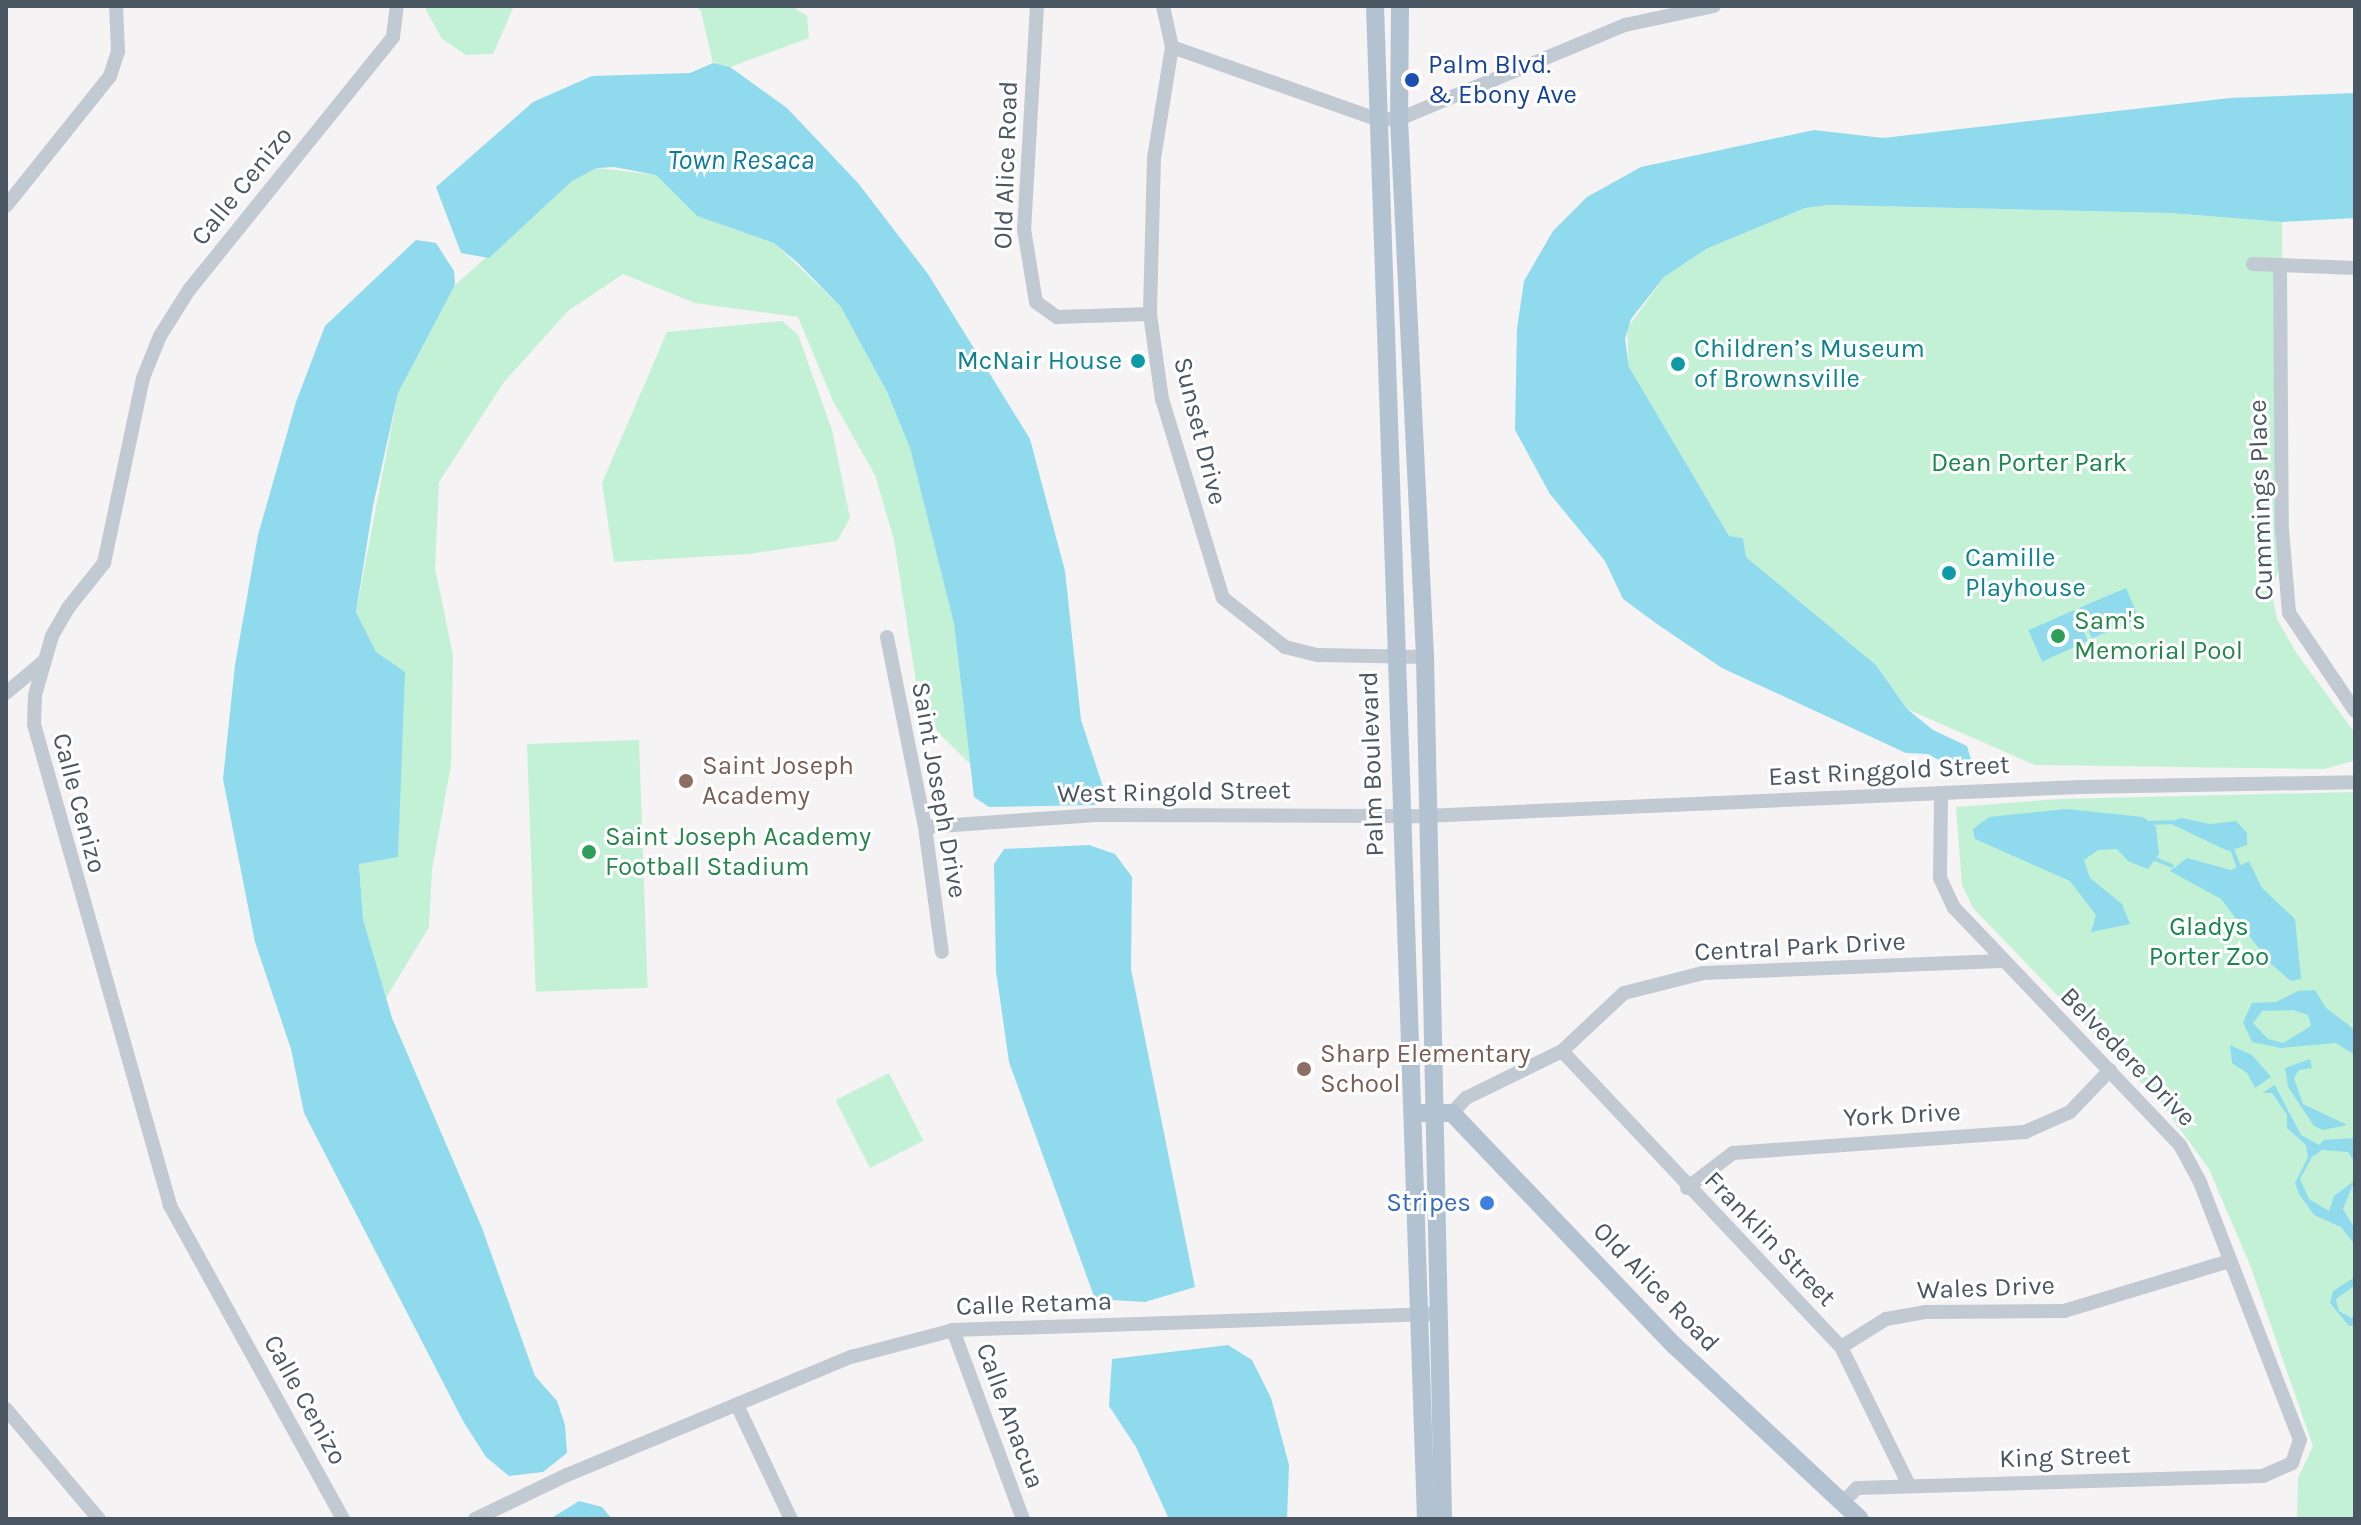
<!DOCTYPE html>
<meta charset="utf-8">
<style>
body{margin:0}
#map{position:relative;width:2361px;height:1525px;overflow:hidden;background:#f5f3f3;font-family:Karla,sans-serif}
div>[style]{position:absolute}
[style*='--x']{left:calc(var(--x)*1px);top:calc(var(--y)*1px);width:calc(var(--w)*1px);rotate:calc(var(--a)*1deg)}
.green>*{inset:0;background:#c3f1d5;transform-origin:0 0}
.water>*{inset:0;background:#90daee;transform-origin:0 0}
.stream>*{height:4px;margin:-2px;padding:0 2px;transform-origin:2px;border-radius:2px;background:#90daee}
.minor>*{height:14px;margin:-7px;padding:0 7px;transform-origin:7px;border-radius:7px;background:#c1cad2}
.major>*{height:18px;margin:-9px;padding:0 9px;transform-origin:9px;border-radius:9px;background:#b3c2d1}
.dots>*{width:22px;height:22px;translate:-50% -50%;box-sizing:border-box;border:4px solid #fff;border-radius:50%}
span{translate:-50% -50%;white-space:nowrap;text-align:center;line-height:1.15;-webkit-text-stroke:6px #fff;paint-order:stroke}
.transit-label{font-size:26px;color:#164399}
.left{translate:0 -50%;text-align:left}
.street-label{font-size:26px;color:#4a5661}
.culture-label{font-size:26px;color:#0d838f}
.right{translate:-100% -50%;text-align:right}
.park-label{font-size:26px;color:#17864f}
.leisure-label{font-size:26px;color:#27864d}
.education-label{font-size:26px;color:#785e54}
.shop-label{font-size:26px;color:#366cbe}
.water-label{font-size:28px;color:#0c7c9b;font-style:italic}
.frame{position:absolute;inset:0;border:8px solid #4a5661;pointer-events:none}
</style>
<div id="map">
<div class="green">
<div style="clip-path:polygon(424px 6px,514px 6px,493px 54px,466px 55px,442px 39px)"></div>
<div style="clip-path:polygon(695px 6px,791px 6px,807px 16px,809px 38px,730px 67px,713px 63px,701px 11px)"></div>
<div style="clip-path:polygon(597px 168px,656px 175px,697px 216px,774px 243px,841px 307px,887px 392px,910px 448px,954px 624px,970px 764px,928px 722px,918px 695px,894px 540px,875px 475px,833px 401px,798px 317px,695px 303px,623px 274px,568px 311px,504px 382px,439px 482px,435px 568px,453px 655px,451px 765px,432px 870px,429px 927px,386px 998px,363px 919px,359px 863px,376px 653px,356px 612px,398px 393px,455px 285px,572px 181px)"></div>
<div style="clip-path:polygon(1829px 205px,2170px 213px,2282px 222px,2283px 560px,2271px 589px,2277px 619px,2297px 654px,2355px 733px,2353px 761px,2324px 769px,2035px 765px,1907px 709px,1876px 665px,1746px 557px,1743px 538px,1729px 536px,1629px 367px,1627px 329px,1664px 277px,1706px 249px,1805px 208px)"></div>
<div style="clip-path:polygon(782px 321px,798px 335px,832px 430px,850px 518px,837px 541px,748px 554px,614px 562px,602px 483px,667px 332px)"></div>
<div style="left:639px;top:740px;width:248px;height:112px;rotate:88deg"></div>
<div style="clip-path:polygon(2355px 792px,2355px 1519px,2297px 1519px,2298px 1478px,2313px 1446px,2250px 1265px,2209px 1169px,2161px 1103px,1973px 908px,1962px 885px,1956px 807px,2059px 799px)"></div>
<div style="left:889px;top:1073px;width:76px;height:60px;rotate:63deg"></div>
</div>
<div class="water">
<div style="clip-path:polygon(713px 63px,730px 67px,787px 108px,858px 183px,928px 274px,1030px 439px,1065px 571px,1081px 720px,1105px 793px,1095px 805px,989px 807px,974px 797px,954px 624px,910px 448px,887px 392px,841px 307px,798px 263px,774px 243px,697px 216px,656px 175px,614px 167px,597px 168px,572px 181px,489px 258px,461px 253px,436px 187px,533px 102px,592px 76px,690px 73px)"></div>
<div style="clip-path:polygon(2355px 93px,2355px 218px,2282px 222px,2170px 213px,1829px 205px,1805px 208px,1706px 249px,1664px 277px,1631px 319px,1625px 339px,1629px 367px,1729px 536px,1743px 538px,1746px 557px,1876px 665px,1907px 709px,1933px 730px,1967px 746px,1972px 763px,1955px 769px,1928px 754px,1906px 753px,1722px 668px,1657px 624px,1623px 599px,1605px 561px,1550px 494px,1515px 430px,1517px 329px,1524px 281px,1553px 231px,1587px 197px,1641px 167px,1814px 130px,1883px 138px,2230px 98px)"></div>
<div style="clip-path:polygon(416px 240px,436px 243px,454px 271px,455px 285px,398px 393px,373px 506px,356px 612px,376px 652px,405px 672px,398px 857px,359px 864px,363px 919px,392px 1018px,482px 1228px,535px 1376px,557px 1401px,565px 1425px,567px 1453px,543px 1472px,509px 1476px,486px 1457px,463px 1421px,304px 1113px,291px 1049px,255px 942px,223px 779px,235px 665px,258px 535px,296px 402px,325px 326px)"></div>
<div style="left:2126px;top:588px;width:33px;height:51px;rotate:67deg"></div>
<div style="left:2074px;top:610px;width:34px;height:50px;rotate:66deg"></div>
<div style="clip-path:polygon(2066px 809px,2143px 817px,2156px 827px,2159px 854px,2148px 869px,2128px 861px,2117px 849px,2098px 850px,2084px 860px,2090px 878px,2122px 904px,2130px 924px,2091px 932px,2096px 915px,2070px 881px,1975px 839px,1973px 829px,1989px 817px)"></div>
<div style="clip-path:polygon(2182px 818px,2210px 824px,2236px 821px,2247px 833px,2247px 845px,2228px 851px,2167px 822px)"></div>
<div style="clip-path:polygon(1089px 845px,1115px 854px,1132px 877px,1131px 969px,1195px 1287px,1145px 1302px,1095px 1299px,1009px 1062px,996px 971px,994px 864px,1004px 849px)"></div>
<div style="clip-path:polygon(2187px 858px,2231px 870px,2249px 861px,2262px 888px,2295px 919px,2301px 979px,2291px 981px,2271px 964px,2221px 899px,2170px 871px)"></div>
<div style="clip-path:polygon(evenodd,2315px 990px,2326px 1008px,2355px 1030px,2355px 1055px,2336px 1043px,2281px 1048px,2252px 1042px,2243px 1022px,2252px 1003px,2276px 1002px,2298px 991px,2315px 990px,2293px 1010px,2308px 1015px,2311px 1026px,2283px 1043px,2268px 1039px,2253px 1023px,2262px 1011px,2293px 1010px)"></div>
<div style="clip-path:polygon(2230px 1045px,2252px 1055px,2271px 1077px,2255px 1088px,2247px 1073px,2232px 1063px)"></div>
<div style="clip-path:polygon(2310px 1059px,2312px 1068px,2299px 1070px,2294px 1078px,2303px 1104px,2347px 1125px,2323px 1130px,2314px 1126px,2288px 1087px,2285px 1068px)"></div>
<div style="clip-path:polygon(2275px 1085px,2301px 1135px,2319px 1145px,2324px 1140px,2355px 1138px,2355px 1162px,2348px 1152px,2322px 1150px,2312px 1157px,2300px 1179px,2309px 1199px,2329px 1211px,2334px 1196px,2355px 1180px,2343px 1209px,2355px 1229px,2355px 1245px,2341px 1227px,2314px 1215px,2299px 1194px,2295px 1183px,2308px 1157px,2306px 1145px,2287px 1128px,2287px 1115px,2272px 1093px,2262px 1093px)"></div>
<div style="clip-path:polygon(2355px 1277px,2355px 1285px,2336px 1299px,2339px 1311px,2351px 1318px,2355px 1315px,2355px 1326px,2349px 1326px,2330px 1303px,2333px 1291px)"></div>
<div style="clip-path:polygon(1228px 1345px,1252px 1360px,1271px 1398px,1289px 1465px,1287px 1519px,1169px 1519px,1136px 1447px,1109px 1406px,1112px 1359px)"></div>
<div style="clip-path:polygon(579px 1501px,602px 1507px,612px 1519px,550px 1519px)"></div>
</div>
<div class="stream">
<div style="--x:2147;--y:823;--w:23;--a:-2"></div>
<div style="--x:2232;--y:849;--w:19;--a:69"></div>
<div style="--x:2155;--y:859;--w:18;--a:22"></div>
</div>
<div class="minor">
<div style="--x:1037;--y:6;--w:223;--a:93.3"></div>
<div style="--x:1024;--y:229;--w:74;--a:80.7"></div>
<div style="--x:1036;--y:302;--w:26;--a:36"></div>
<div style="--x:1057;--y:317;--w:93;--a:-1.8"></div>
<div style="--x:1163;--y:6;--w:42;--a:77.6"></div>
<div style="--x:1172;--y:47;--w:112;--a:99.2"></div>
<div style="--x:1154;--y:158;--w:156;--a:91.5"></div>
<div style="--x:1150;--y:314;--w:86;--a:82"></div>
<div style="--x:1162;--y:399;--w:208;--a:73"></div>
<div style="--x:1223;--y:598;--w:79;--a:38.3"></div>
<div style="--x:1285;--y:647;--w:34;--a:14"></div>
<div style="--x:1318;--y:655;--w:107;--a:1.1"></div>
<div style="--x:1172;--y:47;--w:217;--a:19.4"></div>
<div style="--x:1377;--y:119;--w:22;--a:0"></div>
<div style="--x:1399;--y:119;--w:245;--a:-22.6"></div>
<div style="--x:1625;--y:25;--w:91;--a:-12.1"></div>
<div style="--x:6;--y:206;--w:166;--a:-51.3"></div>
<div style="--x:110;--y:76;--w:26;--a:-72"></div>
<div style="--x:118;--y:51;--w:45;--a:-92.5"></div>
<div style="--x:2253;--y:264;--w:102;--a:2.2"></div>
<div style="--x:2280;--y:267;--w:262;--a:89.6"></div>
<div style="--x:2282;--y:529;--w:84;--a:85.2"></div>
<div style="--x:2289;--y:613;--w:118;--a:56"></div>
<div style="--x:887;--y:637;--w:194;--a:78.7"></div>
<div style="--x:925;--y:827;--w:126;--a:82.3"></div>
<div style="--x:6;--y:693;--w:48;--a:-40"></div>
<div style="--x:925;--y:827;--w:172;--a:-4"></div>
<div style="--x:1097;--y:815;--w:328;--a:0.2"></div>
<div style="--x:1425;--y:816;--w:656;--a:-2.54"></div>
<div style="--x:2080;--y:787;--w:275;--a:-1"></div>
<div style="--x:1562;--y:1051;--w:407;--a:46.7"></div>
<div style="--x:1841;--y:1347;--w:154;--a:63.8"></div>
<div style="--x:1452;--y:1113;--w:21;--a:-47"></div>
<div style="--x:1466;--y:1098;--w:107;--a:-26.1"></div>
<div style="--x:1562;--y:1051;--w:85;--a:-43.1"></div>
<div style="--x:1624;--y:993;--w:81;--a:-14.2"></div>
<div style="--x:1703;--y:973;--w:298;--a:-2.3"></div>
<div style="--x:1687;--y:1188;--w:58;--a:-37.3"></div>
<div style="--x:1733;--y:1153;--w:293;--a:-4.1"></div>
<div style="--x:2025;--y:1132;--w:49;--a:-24"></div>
<div style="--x:2070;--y:1112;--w:58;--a:-46.4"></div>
<div style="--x:953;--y:1330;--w:202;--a:69.7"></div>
<div style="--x:1841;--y:1347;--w:53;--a:-31.9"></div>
<div style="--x:1886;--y:1319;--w:41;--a:-9.9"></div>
<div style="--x:1926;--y:1312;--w:138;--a:-0.4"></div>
<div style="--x:2064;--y:1311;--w:173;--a:-16.8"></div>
<div style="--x:737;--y:1405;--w:126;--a:64.7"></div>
<div style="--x:6;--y:1409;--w:144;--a:49.8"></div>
<div style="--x:1842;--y:1503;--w:21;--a:-45"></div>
<div style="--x:1857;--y:1488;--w:406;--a:-1.7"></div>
<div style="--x:2263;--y:1476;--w:32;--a:-24"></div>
<div style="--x:2292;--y:1463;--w:24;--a:-71"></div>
<div style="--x:2300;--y:1440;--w:277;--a:-111.2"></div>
<div style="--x:2200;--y:1182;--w:42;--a:-118.4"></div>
<div style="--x:2180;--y:1145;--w:327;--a:-133.6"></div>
<div style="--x:1954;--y:908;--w:33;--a:-115"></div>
<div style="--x:1940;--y:878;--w:85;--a:-89.3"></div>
<div style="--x:343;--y:1519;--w:359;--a:-118.9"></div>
<div style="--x:170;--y:1205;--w:500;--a:-105.8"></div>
<div style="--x:34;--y:724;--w:29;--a:-88"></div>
<div style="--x:35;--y:695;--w:61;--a:-73.9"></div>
<div style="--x:52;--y:636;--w:32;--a:-60"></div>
<div style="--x:68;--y:608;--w:58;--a:-51.3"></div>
<div style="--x:104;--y:563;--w:189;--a:-78.1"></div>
<div style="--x:143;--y:378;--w:45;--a:-68"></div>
<div style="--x:160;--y:336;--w:54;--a:-57.8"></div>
<div style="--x:189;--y:290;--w:325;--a:-51.1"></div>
<div style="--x:393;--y:37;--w:31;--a:-83"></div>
<div style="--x:475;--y:1519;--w:102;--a:-25.6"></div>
<div style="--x:567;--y:1475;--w:308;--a:-22.6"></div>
<div style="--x:851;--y:1357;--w:106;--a:-14.8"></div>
<div style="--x:953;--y:1330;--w:487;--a:-1.9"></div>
</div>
<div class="major">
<div style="--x:1375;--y:6;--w:1514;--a:88.07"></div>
<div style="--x:1400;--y:6;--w:113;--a:90.5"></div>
<div style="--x:1399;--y:119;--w:539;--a:87.23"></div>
<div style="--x:1425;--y:657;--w:862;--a:88.8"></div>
<div style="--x:1421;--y:1113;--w:31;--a:0"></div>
<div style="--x:1452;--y:1113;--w:323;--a:46.3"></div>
<div style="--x:1675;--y:1346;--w:253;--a:43.1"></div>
</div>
<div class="dots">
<div style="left:1412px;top:80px;background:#1a4fb4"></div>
<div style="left:1138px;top:361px;background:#0f9aa8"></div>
<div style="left:1678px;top:364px;background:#0f9aa8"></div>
<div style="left:1949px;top:573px;background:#0f9aa8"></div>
<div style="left:2058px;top:636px;background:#2e9e5b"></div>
<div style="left:686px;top:781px;background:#8d6e63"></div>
<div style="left:589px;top:852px;background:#2e9e5b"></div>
<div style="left:1304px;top:1069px;background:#8d6e63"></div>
<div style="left:1487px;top:1203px;background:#3f7fe0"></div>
</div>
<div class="transit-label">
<span class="left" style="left:1428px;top:80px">Palm Blvd.<br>&amp; Ebony Ave</span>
</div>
<div class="street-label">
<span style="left:1006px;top:165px;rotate:-88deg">Old Alice Road</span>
<span style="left:242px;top:186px;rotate:-51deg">Calle Cenizo</span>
<span style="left:1200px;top:431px;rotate:76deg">Sunset Drive</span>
<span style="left:2261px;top:500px;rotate:-92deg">Cummings Place</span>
<span style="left:1372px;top:764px;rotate:-92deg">Palm Boulevard</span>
<span style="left:1889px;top:771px;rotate:-3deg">East Ringgold Street</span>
<span style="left:939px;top:790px;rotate:80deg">Saint Joseph Drive</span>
<span style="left:1174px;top:792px;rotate:-1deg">West Ringold Street</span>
<span style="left:79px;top:803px;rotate:75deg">Calle Cenizo</span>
<span style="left:1800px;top:947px;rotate:-3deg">Central Park Drive</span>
<span style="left:2128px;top:1057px;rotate:46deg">Belvedere Drive</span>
<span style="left:1902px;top:1115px;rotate:-3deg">York Drive</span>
<span style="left:1770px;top:1239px;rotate:46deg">Franklin Street</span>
<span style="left:1656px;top:1287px;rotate:46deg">Old Alice Road</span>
<span style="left:1986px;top:1288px;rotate:-2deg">Wales Drive</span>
<span style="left:1034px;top:1304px;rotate:-2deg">Calle Retama</span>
<span style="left:305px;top:1400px;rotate:61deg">Calle Cenizo</span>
<span style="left:1010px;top:1416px;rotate:70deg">Calle Anacua</span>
<span style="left:2065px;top:1457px;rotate:-2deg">King Street</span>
</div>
<div class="culture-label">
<span class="left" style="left:1694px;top:364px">Children’s Museum<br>of Brownsville</span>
<span class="right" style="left:1122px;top:361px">McNair House</span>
<span class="left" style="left:1965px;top:573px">Camille<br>Playhouse</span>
</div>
<div class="park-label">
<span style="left:2029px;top:463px">Dean Porter Park</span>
<span style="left:2209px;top:942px">Gladys<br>Porter Zoo</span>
</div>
<div class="leisure-label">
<span class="left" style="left:2074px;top:636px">Sam's<br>Memorial Pool</span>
<span class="left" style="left:605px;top:852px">Saint Joseph Academy<br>Football Stadium</span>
</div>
<div class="education-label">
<span class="left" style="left:702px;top:781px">Saint Joseph<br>Academy</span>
<span class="left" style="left:1320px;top:1069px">Sharp Elementary<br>School</span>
</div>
<div class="shop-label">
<span class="right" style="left:1471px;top:1203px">Stripes</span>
</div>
<div class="water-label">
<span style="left:741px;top:160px">Town Resaca</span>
</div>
<div class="frame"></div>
</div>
